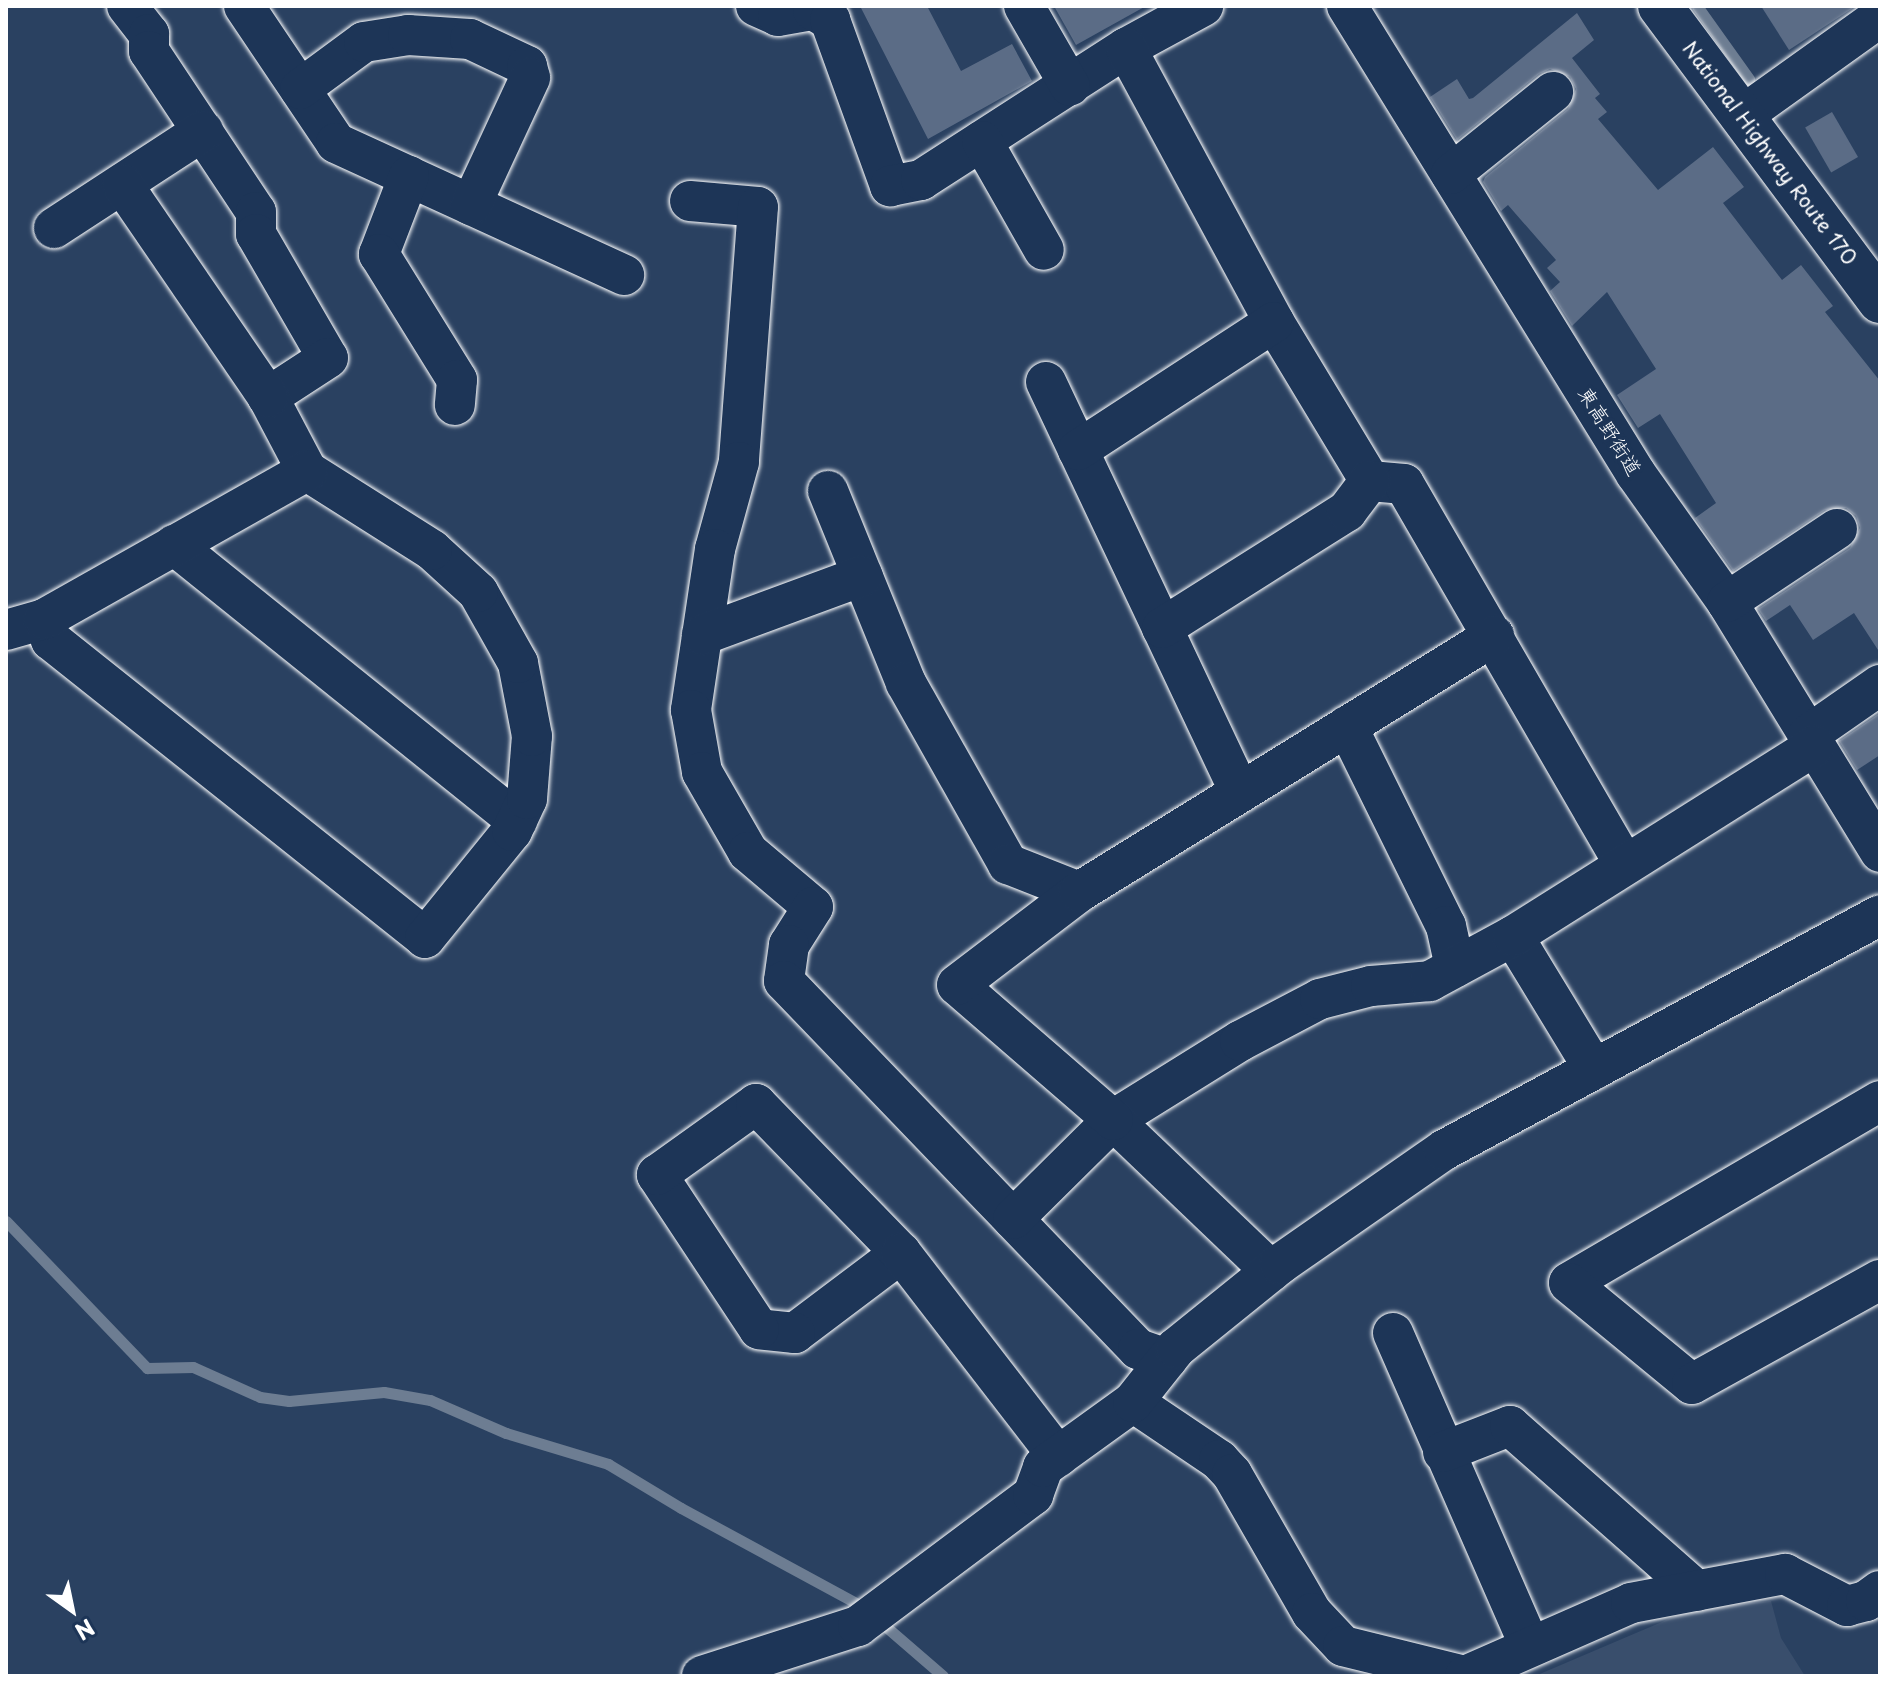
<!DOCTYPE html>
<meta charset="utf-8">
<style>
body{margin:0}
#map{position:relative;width:1886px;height:1682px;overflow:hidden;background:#2a4161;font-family:"Playpen Sans","Klee One",sans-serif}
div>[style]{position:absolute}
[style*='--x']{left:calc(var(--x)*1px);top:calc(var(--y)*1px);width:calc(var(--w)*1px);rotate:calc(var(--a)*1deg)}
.built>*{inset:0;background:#394e6c}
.stream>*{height:11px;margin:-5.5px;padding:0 5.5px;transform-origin:5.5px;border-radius:5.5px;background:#6d7d92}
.building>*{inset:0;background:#5b6c86;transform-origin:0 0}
.roads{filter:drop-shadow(0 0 2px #fff) drop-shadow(0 0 2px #fff)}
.minor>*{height:40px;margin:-20px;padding:0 20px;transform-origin:20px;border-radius:20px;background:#1d3557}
.highway>*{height:44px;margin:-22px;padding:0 22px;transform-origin:22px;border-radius:22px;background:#1d3557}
span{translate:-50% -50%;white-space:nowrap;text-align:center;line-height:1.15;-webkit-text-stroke:7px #1d3557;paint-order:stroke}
.street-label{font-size:20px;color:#fff}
.frame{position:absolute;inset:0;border:8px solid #fff;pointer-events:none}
.north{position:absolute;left:32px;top:1570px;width:80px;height:80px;-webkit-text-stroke:6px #1d3557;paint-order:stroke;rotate:147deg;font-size:22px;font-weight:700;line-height:32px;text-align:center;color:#fff}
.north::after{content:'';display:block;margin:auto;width:28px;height:36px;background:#fff;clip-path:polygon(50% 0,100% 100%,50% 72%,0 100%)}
</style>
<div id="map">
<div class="built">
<div style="clip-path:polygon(1771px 1601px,1781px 1638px,1805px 1676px,1535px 1676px,1690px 1610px)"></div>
</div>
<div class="stream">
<div style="--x:1697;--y:6;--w:90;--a:54.5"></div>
<div style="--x:6;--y:1221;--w:204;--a:46.2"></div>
<div style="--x:147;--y:1368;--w:46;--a:-1.2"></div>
<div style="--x:193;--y:1367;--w:73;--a:24.1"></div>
<div style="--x:260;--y:1397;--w:29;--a:8"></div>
<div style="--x:289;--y:1401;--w:95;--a:-5.4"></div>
<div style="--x:384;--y:1392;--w:47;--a:9.9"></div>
<div style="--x:430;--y:1400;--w:83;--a:23.5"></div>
<div style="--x:506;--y:1433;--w:107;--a:16.9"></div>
<div style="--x:608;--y:1464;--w:85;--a:31.1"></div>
<div style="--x:681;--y:1508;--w:207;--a:28.5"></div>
<div style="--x:884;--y:1625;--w:78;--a:40.8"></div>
</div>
<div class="building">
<div style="clip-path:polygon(860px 6px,927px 6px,961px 71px,1012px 44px,1032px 81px,928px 139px)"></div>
<div style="clip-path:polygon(1054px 6px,1146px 6px,1076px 45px)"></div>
<div style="clip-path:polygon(1761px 6px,1856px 6px,1789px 50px)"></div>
<div style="clip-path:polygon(1577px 13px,1594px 40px,1572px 58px,1600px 94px,1595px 98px,1607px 112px,1598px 119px,1658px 190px,1713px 147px,1744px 187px,1723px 203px,1782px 280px,1801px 265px,1833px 306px,1825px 312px,1880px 381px,1880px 653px,1854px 613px,1813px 640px,1790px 605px,1766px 621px,1758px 609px,1850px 548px,1860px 528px,1856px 516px,1846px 508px,1825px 510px,1733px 571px,1695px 518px,1716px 503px,1660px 414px,1638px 428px,1617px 395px,1656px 369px,1607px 292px,1572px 326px,1550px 291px,1560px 282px,1547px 268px,1556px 260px,1508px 205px,1501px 211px,1483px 182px,1485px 177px,1568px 109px,1576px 89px,1570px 77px,1550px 69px,1539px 74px,1457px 140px,1430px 97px,1457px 79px,1469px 99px,1473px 98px)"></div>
<div style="left:1832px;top:112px;width:52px;height:31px;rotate:60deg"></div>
<div style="clip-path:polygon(1880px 713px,1880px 755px,1857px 770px,1839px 741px)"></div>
</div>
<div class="roads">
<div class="minor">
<div style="--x:127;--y:6;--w:36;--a:52"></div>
<div style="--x:149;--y:34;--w:17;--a:90"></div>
<div style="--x:149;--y:51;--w:193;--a:56.4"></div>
<div style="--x:256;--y:212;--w:22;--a:90"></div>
<div style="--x:256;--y:234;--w:143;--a:59.9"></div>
<div style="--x:328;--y:358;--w:72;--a:147"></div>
<div style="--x:244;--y:6;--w:165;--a:56.1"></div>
<div style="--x:336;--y:143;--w:317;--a:24.6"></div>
<div style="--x:756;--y:6;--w:24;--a:24"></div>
<div style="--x:778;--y:16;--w:36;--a:-10"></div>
<div style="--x:813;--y:10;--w:20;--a:30"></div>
<div style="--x:830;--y:20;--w:177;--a:70.1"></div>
<div style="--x:890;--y:186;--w:32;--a:-11"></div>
<div style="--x:921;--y:180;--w:244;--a:-32.8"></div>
<div style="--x:1126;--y:48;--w:88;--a:-28.6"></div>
<div style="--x:1024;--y:6;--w:92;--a:60.1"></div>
<div style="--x:1347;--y:6;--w:550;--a:58.3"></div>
<div style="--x:1636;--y:474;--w:157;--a:54.6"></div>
<div style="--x:1727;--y:602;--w:293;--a:58.5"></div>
<div style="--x:1126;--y:48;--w:311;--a:61.6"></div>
<div style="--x:1274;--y:322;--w:186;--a:58.9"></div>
<div style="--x:300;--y:89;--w:79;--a:-36.3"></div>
<div style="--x:364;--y:42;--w:45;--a:-9"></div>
<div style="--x:408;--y:35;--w:62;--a:3.7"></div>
<div style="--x:470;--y:39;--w:63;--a:25.3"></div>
<div style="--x:527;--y:66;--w:12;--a:76"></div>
<div style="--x:530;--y:78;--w:140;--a:114.9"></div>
<div style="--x:1743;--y:115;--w:168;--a:-35.6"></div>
<div style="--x:982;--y:141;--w:125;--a:60.4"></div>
<div style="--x:1451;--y:174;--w:131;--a:-38.8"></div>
<div style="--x:409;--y:176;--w:84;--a:111"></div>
<div style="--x:379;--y:254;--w:148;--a:58.2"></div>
<div style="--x:457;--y:380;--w:25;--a:95"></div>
<div style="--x:690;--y:201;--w:68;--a:5"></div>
<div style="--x:758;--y:207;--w:256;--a:94.3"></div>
<div style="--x:739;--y:462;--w:90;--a:105.4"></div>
<div style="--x:715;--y:549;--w:163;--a:98.5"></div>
<div style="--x:691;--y:710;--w:63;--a:79.9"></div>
<div style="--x:702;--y:772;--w:92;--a:60.1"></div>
<div style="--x:748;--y:852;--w:85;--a:40.2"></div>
<div style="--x:813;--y:907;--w:45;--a:122.3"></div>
<div style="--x:789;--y:945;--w:36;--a:98"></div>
<div style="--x:784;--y:981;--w:511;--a:46.11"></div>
<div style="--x:1138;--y:1349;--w:31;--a:19"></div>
<div style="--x:54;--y:228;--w:178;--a:-33.1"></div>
<div style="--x:1046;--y:382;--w:454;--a:64.7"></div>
<div style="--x:1078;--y:450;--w:234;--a:-33.1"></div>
<div style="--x:1370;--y:481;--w:34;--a:5"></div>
<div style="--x:1404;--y:484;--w:440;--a:59.9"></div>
<div style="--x:828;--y:491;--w:207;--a:67.9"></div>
<div style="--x:906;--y:683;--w:208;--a:60.6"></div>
<div style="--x:1008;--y:864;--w:76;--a:21.5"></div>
<div style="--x:174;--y:545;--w:440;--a:38.8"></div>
<div style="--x:1727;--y:602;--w:132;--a:-33.6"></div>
<div style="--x:44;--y:619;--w:22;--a:72"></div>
<div style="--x:51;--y:640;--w:478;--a:38.5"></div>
<div style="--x:425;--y:938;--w:138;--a:-50.9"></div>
<div style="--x:512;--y:831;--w:35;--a:-65"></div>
<div style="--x:527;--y:799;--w:63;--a:-85.5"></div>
<div style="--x:532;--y:736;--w:74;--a:-100.9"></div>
<div style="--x:518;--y:663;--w:81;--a:-119.4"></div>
<div style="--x:478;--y:592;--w:62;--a:-137.6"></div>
<div style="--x:432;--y:550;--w:148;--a:-147.7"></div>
<div style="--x:307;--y:471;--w:84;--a:-117.8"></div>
<div style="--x:268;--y:397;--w:258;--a:-124.4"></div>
<div style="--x:1162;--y:628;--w:219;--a:-32.3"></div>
<div style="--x:1347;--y:511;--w:38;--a:-53"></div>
<div style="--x:6;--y:630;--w:40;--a:-16"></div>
<div style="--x:44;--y:619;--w:302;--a:-29.4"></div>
<div style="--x:702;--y:635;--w:171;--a:-20.2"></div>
<div style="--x:1347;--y:726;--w:223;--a:63.7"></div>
<div style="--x:1446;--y:926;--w:42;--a:77.6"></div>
<div style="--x:1808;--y:735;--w:88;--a:-34.8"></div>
<div style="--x:1513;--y:936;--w:156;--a:58.7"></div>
<div style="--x:1880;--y:1101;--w:360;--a:149.7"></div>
<div style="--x:1569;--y:1283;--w:159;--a:39.4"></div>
<div style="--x:1692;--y:1384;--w:215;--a:-29"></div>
<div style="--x:1013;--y:1219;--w:141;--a:-44.7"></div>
<div style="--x:1113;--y:1120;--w:150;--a:-31.9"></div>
<div style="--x:1240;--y:1041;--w:90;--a:-27.7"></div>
<div style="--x:1320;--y:999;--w:53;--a:-14.3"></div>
<div style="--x:1371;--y:986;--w:59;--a:-4.8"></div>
<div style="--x:1430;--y:981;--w:94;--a:-28.5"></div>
<div style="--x:1513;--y:936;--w:357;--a:-32.2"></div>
<div style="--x:901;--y:1253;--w:133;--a:143"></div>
<div style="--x:795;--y:1333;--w:36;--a:-174"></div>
<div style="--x:759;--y:1329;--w:185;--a:-123.5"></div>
<div style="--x:657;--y:1175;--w:122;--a:-35.6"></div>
<div style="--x:756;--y:1104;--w:208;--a:45.8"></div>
<div style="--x:901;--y:1253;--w:257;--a:52.3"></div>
<div style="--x:1271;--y:1271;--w:219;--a:-136.3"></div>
<div style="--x:1113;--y:1120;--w:206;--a:-139.1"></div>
<div style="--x:957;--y:985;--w:153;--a:-37.3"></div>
<div style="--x:1079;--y:892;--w:488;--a:-31.7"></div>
<div style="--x:1393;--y:1333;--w:340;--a:66.4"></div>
<div style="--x:1133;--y:1402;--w:104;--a:34"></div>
<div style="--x:1219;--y:1460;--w:19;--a:47"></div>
<div style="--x:1232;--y:1474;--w:160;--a:60.1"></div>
<div style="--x:1312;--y:1613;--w:45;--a:46.8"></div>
<div style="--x:1343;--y:1646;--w:126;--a:13.8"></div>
<div style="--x:1443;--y:1452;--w:72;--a:-21.2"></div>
<div style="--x:1510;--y:1426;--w:249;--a:41.4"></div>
<div style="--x:702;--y:1676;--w:164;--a:-17.8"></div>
<div style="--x:858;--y:1626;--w:219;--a:-36.8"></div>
<div style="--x:1033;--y:1495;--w:30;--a:-70"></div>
<div style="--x:1043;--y:1467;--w:111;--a:-35.8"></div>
<div style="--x:1133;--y:1402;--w:69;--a:-51.5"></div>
<div style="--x:1176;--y:1348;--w:134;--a:-38.9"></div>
<div style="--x:1280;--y:1264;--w:200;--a:-34.8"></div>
<div style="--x:1444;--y:1150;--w:495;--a:-28.3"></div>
<div style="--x:1465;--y:1676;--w:181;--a:-23.7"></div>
<div style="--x:1631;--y:1603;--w:157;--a:-10.7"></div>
<div style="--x:1785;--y:1574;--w:70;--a:27.3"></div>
<div style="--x:1847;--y:1606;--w:20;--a:-15"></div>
<div style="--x:1866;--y:1601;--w:17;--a:-36"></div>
</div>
<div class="highway">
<div style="--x:1660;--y:6;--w:368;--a:53.3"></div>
</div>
</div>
<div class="street-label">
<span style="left:1770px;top:153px;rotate:53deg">National Highway Route 170</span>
<span style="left:1610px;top:431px;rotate:58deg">東高野街道</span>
</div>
<div class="frame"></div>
<div class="north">N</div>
</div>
